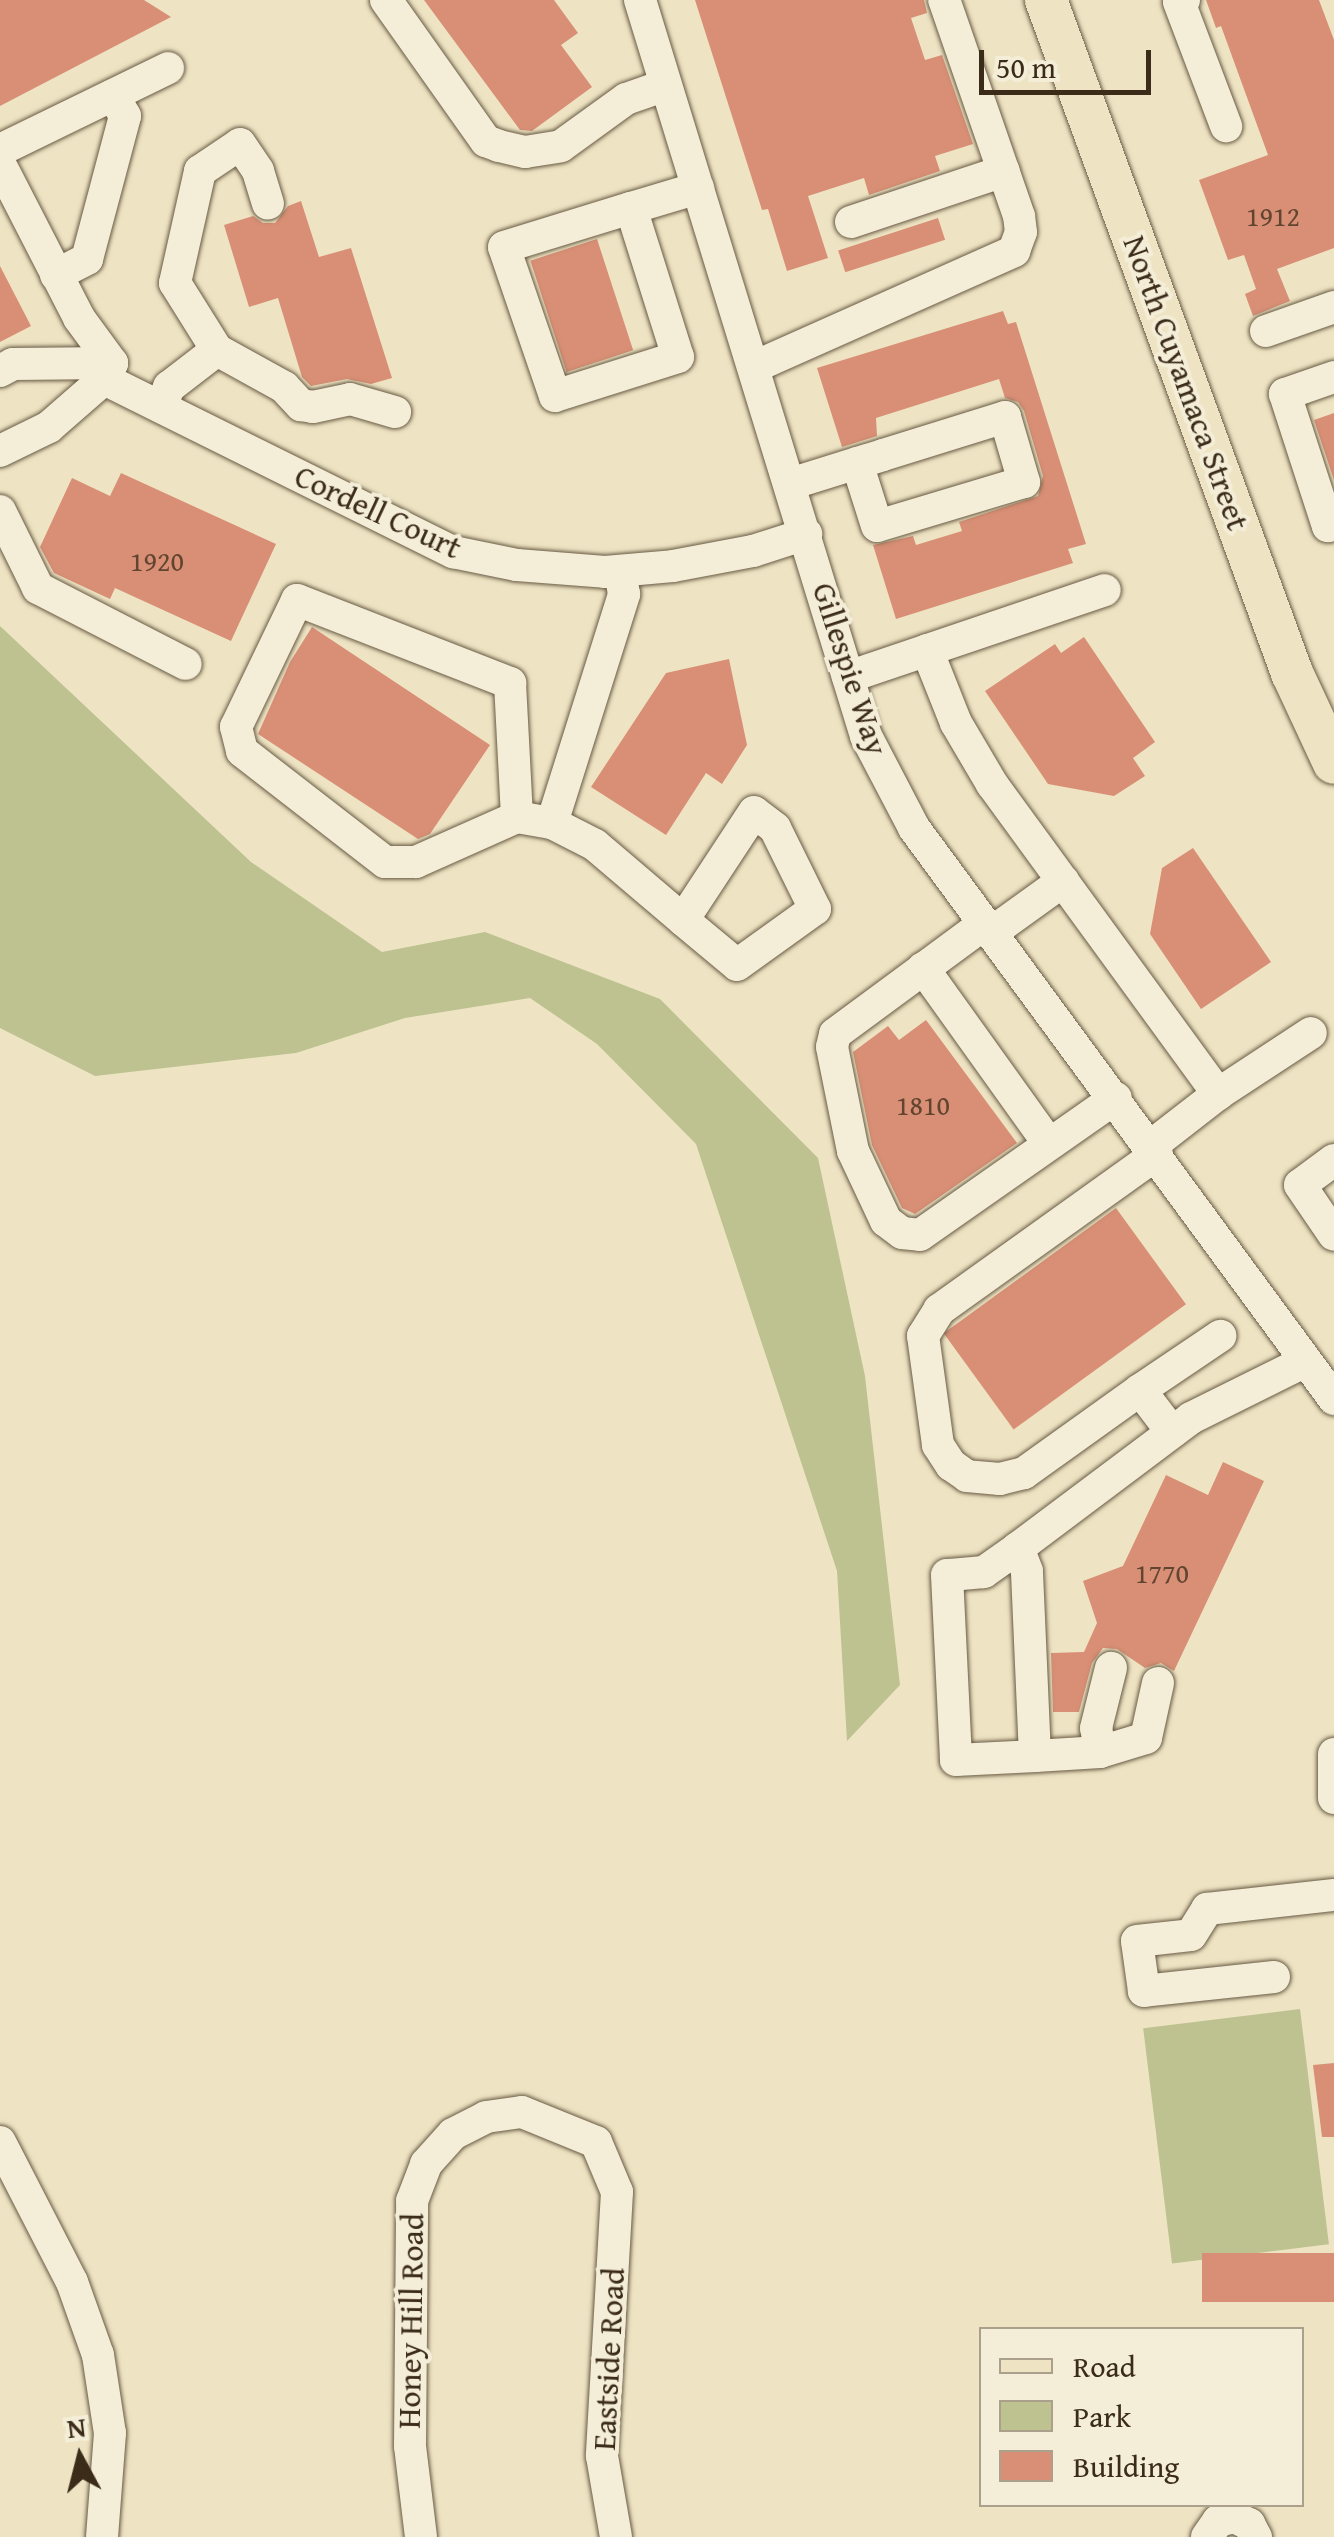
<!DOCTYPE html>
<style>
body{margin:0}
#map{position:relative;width:1334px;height:2537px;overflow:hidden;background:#eee4c3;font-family:"Gentium Book Plus",serif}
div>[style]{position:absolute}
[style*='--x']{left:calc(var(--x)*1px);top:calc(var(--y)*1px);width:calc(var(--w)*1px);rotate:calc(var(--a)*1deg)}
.green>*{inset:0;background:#bdc290;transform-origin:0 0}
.building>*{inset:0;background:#d88f75;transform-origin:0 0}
.roads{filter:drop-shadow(0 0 2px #685a44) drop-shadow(0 0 2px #685a44)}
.minor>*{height:32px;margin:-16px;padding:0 16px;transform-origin:16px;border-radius:16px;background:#f4edd8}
.major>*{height:42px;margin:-21px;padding:0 21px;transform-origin:21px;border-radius:21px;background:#eee4c3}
span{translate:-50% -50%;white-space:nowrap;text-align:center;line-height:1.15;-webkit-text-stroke:8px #f4edd8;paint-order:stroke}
.number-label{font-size:28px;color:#624530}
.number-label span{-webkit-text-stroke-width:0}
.street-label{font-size:32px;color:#3b2c19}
.legend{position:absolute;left:979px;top:2327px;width:325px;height:180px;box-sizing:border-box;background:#f4edd8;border:2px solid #aaa08c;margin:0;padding:12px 18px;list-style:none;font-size:30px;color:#3b2c19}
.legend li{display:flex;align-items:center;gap:20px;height:50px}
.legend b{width:50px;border:2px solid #aaa08c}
.north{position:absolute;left:30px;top:2407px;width:100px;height:100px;-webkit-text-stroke:8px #f4edd8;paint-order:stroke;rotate:353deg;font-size:28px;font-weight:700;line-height:40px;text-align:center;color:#3b2c19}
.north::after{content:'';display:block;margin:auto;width:35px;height:45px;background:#3b2c19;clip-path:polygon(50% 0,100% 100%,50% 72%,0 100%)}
.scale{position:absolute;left:979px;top:50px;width:172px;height:45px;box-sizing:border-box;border:5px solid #3b2c19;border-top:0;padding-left:12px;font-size:30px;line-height:35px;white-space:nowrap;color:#3b2c19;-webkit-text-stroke:8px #f4edd8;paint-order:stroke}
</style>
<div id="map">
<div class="green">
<div style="clip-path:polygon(0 626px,251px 862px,382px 952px,485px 932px,660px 999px,818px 1158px,865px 1376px,900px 1685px,847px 1741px,837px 1571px,696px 1144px,597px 1044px,530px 998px,405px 1018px,296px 1053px,95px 1076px,0 1028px)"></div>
<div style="left:1300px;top:2009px;width:237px;height:158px;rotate:83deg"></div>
</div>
<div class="building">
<div style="clip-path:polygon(0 0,144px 0,171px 17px,0 106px)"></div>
<div style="clip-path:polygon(424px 0,554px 0,578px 33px,561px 45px,592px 87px,532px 131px,520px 130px)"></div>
<div style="clip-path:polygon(695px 0,924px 0,927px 13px,911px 18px,925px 60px,942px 55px,973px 144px,935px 156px,940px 171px,869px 195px,864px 178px,808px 196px,828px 258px,787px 271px,768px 209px,762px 210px)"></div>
<div style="clip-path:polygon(1206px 0,1319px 0,1334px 40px,1334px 248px,1277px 269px,1290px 301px,1253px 316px,1245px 294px,1256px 289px,1244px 255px,1228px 260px,1199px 180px,1268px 155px,1221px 26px,1216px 28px)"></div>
<div style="clip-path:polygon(301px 201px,319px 257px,351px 248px,392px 378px,371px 384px,347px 379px,311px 386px,302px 377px,278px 298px,249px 307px,224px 225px,253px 216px,263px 223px,275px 223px,288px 206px)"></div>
<div style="left:938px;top:218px;width:23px;height:105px;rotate:72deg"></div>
<div style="left:597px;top:239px;width:117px;height:70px;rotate:72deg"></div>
<div style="clip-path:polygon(0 266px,31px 326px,0 342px)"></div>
<div style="clip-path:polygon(1003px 311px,1008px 324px,1016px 322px,1086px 544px,1068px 549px,1073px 563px,896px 619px,873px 545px,913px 536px,916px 545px,962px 531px,959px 522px,1038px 496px,1043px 476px,1024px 411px,1018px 402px,1005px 398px,999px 379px,876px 418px,877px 436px,842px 447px,817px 368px)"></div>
<div style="clip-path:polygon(1334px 413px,1334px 480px,1314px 420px)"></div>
<div style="clip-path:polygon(121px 473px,276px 544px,231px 641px,115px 588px,110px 599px,54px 573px,40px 547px,72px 478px,110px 496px)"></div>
<div style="clip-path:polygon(312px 627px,490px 745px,430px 834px,418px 839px,258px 734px,290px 662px)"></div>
<div style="clip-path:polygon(1084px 637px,1155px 742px,1133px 758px,1145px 776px,1114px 796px,1048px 784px,985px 691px,1055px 644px,1061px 653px)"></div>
<div style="clip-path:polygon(729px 659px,747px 745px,722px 784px,706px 773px,666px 835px,591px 787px,666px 673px)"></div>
<div style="clip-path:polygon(1193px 848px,1271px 962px,1201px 1009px,1150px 934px,1162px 868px)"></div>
<div style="clip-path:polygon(926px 1020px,1017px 1143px,915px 1214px,902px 1208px,872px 1145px,853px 1052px,888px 1026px,899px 1040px)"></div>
<div style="left:1116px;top:1208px;width:119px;height:213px;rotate:54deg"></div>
<div style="clip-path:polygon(1223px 1462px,1264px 1481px,1174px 1671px,1161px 1663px,1145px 1668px,1117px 1649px,1103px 1648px,1092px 1663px,1079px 1712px,1053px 1712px,1051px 1653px,1084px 1652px,1097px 1623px,1083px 1581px,1123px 1566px,1166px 1475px,1208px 1495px)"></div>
<div style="clip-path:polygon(1334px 2063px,1334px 2137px,1322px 2137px,1313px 2065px)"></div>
<div style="left:1334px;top:2253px;width:49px;height:132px;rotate:90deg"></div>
</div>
<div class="roads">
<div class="minor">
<div style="--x:386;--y:0;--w:173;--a:54.7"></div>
<div style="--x:486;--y:141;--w:14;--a:21"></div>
<div style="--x:499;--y:146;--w:27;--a:13"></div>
<div style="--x:525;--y:152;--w:36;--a:-9"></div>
<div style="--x:561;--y:146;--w:80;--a:-35.9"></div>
<div style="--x:626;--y:99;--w:42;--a:-19.3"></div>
<div style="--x:640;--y:0;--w:770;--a:72.93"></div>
<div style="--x:866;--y:736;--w:104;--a:62.4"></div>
<div style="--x:914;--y:828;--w:709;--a:53.66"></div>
<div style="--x:1184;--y:0;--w:5;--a:158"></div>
<div style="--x:1179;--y:2;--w:133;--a:69.2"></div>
<div style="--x:0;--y:150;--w:187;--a:-26"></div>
<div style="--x:0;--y:164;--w:173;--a:62.8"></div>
<div style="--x:79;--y:318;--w:56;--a:53.7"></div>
<div style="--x:112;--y:363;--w:99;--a:179.4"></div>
<div style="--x:13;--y:364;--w:15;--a:152"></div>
<div style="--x:631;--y:208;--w:156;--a:72.5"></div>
<div style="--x:678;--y:357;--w:129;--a:162.4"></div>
<div style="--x:555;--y:396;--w:157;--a:-108.9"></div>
<div style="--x:504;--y:247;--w:133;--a:-17.1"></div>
<div style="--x:631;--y:208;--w:70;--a:-16.6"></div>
<div style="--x:851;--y:222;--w:161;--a:-18.4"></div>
<div style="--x:56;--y:275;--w:35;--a:-27"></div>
<div style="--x:87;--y:259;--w:148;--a:-75.1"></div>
<div style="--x:125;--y:116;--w:24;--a:-120"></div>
<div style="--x:1266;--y:331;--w:72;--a:-19.4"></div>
<div style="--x:217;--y:350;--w:77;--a:28.9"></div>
<div style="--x:284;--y:387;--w:25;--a:47"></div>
<div style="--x:301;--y:405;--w:12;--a:9"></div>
<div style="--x:313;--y:407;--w:38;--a:-12"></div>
<div style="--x:350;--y:399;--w:47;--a:16.1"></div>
<div style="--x:112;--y:363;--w:18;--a:117"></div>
<div style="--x:104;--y:379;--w:390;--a:26.4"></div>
<div style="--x:453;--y:552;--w:65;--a:11.5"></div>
<div style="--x:517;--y:565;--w:88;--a:4.5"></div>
<div style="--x:605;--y:572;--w:68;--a:-5"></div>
<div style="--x:673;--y:566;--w:81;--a:-10.6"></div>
<div style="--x:753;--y:551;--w:56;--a:-17.8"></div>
<div style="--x:754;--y:367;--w:285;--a:-24"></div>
<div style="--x:1014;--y:251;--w:20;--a:-70"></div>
<div style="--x:1021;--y:232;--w:16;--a:-97"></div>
<div style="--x:1019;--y:216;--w:229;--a:-109.1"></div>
<div style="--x:1334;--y:377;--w:52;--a:160.9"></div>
<div style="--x:1285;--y:394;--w:139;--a:72"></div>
<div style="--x:1328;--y:526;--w:6;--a:-18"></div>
<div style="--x:161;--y:407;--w:22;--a:-68"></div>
<div style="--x:169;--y:387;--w:61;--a:-37.6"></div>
<div style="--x:217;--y:350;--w:79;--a:-122.1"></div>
<div style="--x:175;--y:283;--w:115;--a:-77.4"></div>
<div style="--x:200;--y:171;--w:48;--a:-34"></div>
<div style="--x:240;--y:144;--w:32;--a:56"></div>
<div style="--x:258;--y:171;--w:34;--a:73"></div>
<div style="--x:0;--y:451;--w:55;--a:-26.1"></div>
<div style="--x:49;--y:427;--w:73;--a:-41.1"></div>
<div style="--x:790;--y:484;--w:97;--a:-17.3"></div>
<div style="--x:883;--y:455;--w:128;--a:-17.3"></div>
<div style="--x:1005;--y:417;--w:68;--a:73.7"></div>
<div style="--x:1024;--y:482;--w:153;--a:163.3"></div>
<div style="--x:877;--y:526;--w:66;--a:-107.6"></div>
<div style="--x:0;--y:511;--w:86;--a:63.7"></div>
<div style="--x:38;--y:588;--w:166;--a:27.2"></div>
<div style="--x:927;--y:650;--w:79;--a:68.3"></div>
<div style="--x:956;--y:723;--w:71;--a:59.5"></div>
<div style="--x:992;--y:784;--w:384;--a:53.9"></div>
<div style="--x:848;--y:677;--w:271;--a:-18.7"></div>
<div style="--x:517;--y:817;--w:111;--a:156"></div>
<div style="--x:416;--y:862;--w:31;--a:180"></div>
<div style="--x:385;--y:862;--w:181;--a:-142.2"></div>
<div style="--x:242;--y:751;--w:25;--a:-104"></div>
<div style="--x:236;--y:727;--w:141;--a:-64.3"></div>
<div style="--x:297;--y:600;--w:229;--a:21.3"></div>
<div style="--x:510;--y:683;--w:134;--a:87"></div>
<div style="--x:517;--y:817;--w:36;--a:10"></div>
<div style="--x:552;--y:823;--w:240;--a:-72.5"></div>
<div style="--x:624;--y:594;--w:23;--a:-100"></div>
<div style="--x:552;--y:823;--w:48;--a:27.1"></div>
<div style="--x:595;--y:845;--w:116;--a:40.4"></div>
<div style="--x:683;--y:920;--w:70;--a:39.8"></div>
<div style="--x:737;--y:965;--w:96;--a:-35.7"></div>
<div style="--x:815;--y:909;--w:90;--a:-116.3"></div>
<div style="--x:775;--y:828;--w:26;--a:-143"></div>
<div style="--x:754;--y:812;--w:129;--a:123.3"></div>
<div style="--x:984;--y:924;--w:185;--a:143.6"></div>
<div style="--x:835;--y:1034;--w:13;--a:103"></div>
<div style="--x:832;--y:1047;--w:106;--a:78.6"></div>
<div style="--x:853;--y:1151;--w:77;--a:64.8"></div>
<div style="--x:886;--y:1221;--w:20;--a:37"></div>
<div style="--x:902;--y:1233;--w:18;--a:6"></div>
<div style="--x:920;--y:1235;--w:239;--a:-35"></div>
<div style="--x:991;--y:933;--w:89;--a:-35.8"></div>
<div style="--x:923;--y:968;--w:216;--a:54.4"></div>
<div style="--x:1151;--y:1146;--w:85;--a:-37.8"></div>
<div style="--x:1218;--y:1094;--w:111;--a:-33.3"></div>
<div style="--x:1334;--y:1160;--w:42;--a:143.7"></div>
<div style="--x:1300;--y:1185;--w:60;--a:55.8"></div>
<div style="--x:1140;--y:1390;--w:143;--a:144.4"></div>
<div style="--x:1024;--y:1473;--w:25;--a:166"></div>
<div style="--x:1000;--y:1479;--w:33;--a:-175"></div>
<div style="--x:967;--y:1476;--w:19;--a:-145"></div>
<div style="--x:951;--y:1465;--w:24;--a:-123"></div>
<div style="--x:938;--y:1445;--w:110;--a:-97.8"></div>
<div style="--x:923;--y:1336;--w:31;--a:-58"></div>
<div style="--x:939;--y:1310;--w:268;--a:-35.6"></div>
<div style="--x:1172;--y:1432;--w:53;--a:-127.3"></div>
<div style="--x:1140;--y:1390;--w:97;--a:-34"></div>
<div style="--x:1018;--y:1548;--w:42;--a:144.8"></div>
<div style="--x:984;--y:1572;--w:37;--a:175"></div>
<div style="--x:947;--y:1575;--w:185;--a:87.2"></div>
<div style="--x:956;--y:1760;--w:79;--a:-2.9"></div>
<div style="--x:1158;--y:1683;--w:56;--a:102.3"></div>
<div style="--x:1146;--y:1738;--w:48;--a:163.1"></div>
<div style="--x:1100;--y:1752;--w:65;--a:176.5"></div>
<div style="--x:1035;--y:1756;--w:185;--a:-92.5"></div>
<div style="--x:1027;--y:1571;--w:25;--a:-111"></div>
<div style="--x:1018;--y:1548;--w:216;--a:-36.9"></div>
<div style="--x:1191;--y:1418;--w:128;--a:-26.4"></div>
<div style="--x:1100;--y:1752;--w:24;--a:-99"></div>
<div style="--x:1096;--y:1728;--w:62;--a:-76"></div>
<div style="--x:1334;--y:1754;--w:44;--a:90"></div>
<div style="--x:1274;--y:1977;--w:131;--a:173.9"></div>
<div style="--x:1144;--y:1991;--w:50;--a:-98"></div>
<div style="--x:1137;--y:1941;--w:54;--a:-6.3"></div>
<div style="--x:1191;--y:1935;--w:31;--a:-58"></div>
<div style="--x:1207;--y:1909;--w:128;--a:-6.3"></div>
<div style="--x:0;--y:2142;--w:157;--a:62.8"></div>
<div style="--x:72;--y:2282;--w:77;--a:70.4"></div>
<div style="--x:98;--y:2355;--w:79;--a:81.3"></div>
<div style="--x:110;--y:2433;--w:104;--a:94.4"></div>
<div style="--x:421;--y:2537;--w:92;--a:-96.9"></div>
<div style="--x:410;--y:2446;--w:245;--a:-89.5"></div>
<div style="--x:412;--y:2201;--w:40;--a:-69"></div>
<div style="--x:426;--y:2164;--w:40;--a:-48"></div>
<div style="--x:453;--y:2134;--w:37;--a:-27"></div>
<div style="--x:486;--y:2117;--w:36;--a:-8"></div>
<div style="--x:522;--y:2112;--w:80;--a:22.1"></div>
<div style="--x:596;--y:2142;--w:54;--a:67.2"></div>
<div style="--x:617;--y:2192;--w:264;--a:93.3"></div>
<div style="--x:602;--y:2456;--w:82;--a:80.2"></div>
<div style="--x:1207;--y:2537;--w:19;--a:-55"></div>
<div style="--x:1218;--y:2521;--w:16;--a:-14"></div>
<div style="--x:1234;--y:2517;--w:17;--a:25"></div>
<div style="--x:1249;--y:2524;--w:15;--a:62"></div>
</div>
<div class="major">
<div style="--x:1046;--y:0;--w:717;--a:69.92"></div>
<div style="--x:1292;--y:673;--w:99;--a:65"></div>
</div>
</div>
<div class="number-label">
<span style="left:1273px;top:216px">1912</span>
<span style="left:157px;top:561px">1920</span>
<span style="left:923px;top:1105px">1810</span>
<span style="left:1162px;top:1573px">1770</span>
</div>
<div class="street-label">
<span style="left:1186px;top:383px;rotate:70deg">North Cuyamaca Street</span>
<span style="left:378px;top:512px;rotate:25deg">Cordell Court</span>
<span style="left:850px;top:669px;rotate:72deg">Gillespie Way</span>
<span style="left:411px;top:2321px;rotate:-89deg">Honey Hill Road</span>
<span style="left:609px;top:2359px;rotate:-87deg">Eastside Road</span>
</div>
<ul class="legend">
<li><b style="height:12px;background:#eee4c3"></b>Road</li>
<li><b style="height:28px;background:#bdc290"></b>Park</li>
<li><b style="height:28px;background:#d88f75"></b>Building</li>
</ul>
<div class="north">N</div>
<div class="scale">50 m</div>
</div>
